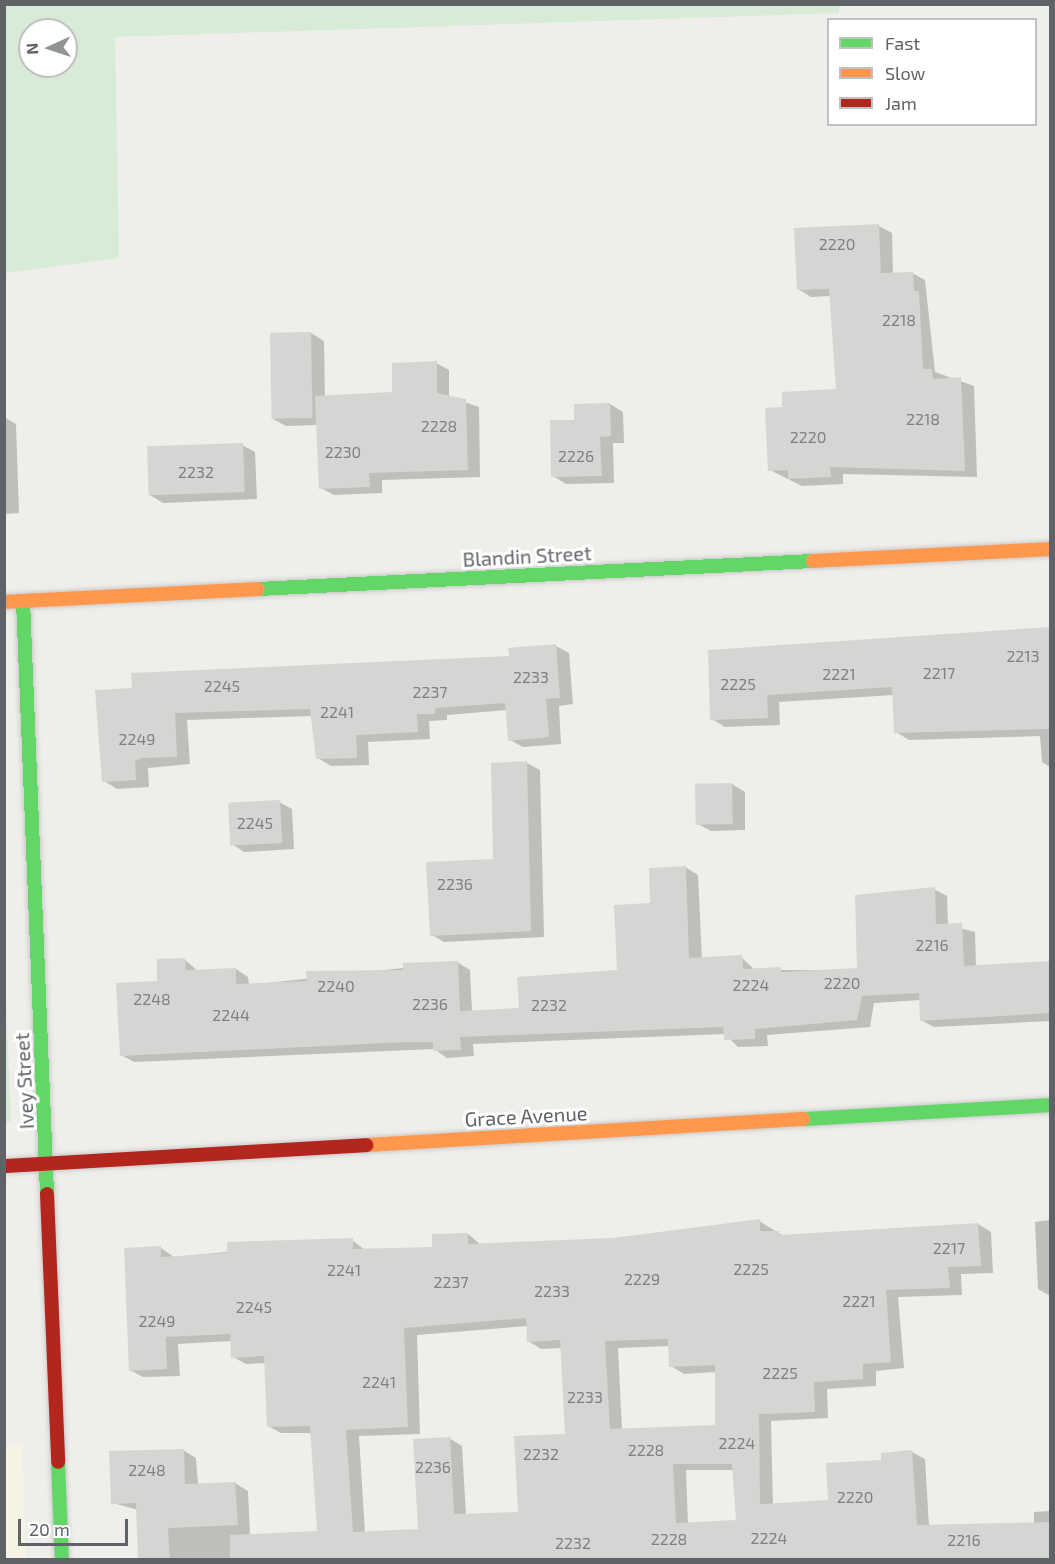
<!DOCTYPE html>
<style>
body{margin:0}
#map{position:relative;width:1055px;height:1564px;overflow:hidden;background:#efeeea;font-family:"Exo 2",sans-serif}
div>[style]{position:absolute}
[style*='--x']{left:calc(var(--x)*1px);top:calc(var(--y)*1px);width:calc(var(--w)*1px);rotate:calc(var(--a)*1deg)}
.commercial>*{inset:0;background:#f7f3e4}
.green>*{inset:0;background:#d8ebd6}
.shadow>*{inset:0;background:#0003}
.building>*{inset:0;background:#d6d5d3;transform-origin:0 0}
.roads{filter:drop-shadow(0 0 2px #cacacb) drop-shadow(0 0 2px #cacacb)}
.fast>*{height:14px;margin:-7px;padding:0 7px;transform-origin:7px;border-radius:7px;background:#63d668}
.slow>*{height:14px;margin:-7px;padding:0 7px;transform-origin:7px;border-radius:7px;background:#ff974d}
.jam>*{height:14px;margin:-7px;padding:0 7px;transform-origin:7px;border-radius:7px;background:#b3261e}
span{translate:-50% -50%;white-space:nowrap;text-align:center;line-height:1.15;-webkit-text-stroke:6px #fff;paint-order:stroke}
.number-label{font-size:16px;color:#7e8184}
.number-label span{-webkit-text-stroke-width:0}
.street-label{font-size:20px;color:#5f6368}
.frame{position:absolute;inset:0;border:6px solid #5f6368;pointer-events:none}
.legend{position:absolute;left:827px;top:18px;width:210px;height:108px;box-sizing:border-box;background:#fff;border:2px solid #bfc1c3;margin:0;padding:8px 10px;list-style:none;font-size:18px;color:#5f6368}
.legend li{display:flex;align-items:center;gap:12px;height:30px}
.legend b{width:30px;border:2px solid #bfc1c3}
.north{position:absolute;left:18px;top:18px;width:60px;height:60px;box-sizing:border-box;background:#fff;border:2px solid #bfc1c3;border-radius:50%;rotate:267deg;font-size:16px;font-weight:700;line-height:24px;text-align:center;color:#5f6368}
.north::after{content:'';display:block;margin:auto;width:21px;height:27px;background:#919496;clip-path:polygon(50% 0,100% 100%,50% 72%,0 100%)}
.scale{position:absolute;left:18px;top:1519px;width:110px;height:27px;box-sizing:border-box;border:3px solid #5f6368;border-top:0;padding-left:8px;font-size:18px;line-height:21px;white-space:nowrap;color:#5f6368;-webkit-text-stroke:4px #fff;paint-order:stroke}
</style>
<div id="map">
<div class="commercial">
<div style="clip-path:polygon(5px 1445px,22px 1445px,26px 1559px,5px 1559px)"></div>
</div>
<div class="green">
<div style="clip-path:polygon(evenodd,839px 5px,839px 13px,115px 37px,119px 258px,5px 273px,5px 5px,839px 5px,30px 30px,66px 30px,66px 66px,30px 66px,30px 30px)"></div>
<div style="clip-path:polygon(4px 957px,11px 1121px,5px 1122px,4px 1122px)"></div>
</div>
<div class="shadow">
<div style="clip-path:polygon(879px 226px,892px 233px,893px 274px,912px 273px,925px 280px,935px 372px,974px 386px,977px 477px,843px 474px,843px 484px,802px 486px,770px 470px,783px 409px,838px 391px,831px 296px,811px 297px,798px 289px)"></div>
<div style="clip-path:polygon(311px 333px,324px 341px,325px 397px,394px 393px,436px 363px,449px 370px,449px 397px,479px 407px,480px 477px,382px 480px,382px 493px,334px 495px,321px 488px,318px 425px,286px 426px,273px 419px)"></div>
<div style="clip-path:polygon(610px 404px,623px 412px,624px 443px,613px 443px,614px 483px,566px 484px,553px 476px,576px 421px)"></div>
<div style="clip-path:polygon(4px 417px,16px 424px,19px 513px,4px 514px)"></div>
<div style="clip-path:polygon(242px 445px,255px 452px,257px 499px,163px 503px,150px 495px)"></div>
<div style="clip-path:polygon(1050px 629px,1050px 767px,1042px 762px,1040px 736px,909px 740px,896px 732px,894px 695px,779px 702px,780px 725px,725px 727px,712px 719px,709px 651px)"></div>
<div style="clip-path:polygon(556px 646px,569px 653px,573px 704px,559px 706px,561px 744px,523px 747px,510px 740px,507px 710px,447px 715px,447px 720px,429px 721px,430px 739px,368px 742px,369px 765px,331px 766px,318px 758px,312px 716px,187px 720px,190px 764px,148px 768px,149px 787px,117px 789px,104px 781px,97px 692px,510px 657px)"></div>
<div style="clip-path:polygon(527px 763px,540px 770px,544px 937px,444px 942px,432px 935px,495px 860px)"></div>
<div style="clip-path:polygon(732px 784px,745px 792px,745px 830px,711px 831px,698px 824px)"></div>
<div style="clip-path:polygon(279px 802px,292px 809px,294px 849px,244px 852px,232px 844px)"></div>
<div style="clip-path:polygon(685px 867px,698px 875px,702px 959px,741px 957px,755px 970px,858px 970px,934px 889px,947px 896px,948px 925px,975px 932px,976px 967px,1050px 962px,1050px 1021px,934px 1027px,921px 1020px,921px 1000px,874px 1003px,870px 1027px,767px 1035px,768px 1046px,738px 1047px,725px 1034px,473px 1044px,474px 1056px,447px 1058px,434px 1049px,134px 1062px,121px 1055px,159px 982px,185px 960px,198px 971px,236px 969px,248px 977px,249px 985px,457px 962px,470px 970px,472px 1012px,521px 1009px,619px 972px,652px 905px)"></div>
<div style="clip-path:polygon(1050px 1220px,1050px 1296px,1038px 1289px,1035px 1222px)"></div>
<div style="clip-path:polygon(evenodd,759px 1221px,785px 1237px,978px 1224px,991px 1232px,993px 1273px,961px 1274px,962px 1295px,898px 1297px,904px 1368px,876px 1371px,876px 1386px,827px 1389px,828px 1418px,771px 1421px,773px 1505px,830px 1501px,883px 1462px,912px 1452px,925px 1459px,929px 1526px,1034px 1524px,1034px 1512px,1050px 1511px,1050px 1560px,140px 1560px,138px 1510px,113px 1503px,183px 1450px,196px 1458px,198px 1485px,235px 1483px,248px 1491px,250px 1535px,319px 1533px,312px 1433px,281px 1433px,268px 1426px,266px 1363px,246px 1364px,233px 1357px,232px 1341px,178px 1344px,180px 1376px,143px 1377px,130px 1370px,125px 1249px,161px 1248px,174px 1257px,352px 1240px,365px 1250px,433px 1249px,468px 1234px,481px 1245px,613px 1239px,759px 1221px,528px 1326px,528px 1341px,541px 1349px,562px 1348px,566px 1435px,520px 1513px,466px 1515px,462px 1446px,449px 1438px,419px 1530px,365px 1533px,359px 1436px,420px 1434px,417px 1335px,528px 1326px,759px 1221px,670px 1346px,671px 1366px,684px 1374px,716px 1372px,717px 1426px,622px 1430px,618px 1348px,670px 1346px,759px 1221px,686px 1470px,734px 1470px,738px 1522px,688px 1524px,686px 1470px)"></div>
</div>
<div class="building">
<div style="clip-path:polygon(879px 224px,881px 273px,913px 272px,914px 291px,919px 291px,923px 369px,932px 369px,933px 379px,961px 377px,965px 471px,830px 467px,831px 477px,788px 479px,788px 470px,768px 471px,765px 408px,782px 407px,782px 392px,836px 389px,829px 289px,797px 290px,794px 228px)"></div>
<div style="left:311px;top:332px;width:86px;height:41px;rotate:89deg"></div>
<div style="clip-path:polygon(437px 361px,437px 393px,466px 399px,468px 470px,369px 473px,370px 487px,319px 489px,315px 396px,392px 392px,392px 363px)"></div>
<div style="clip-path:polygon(610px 403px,611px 436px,600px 437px,602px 476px,551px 477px,550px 420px,574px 420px,574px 404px)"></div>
<div style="left:243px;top:443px;width:49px;height:96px;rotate:88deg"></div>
<div style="clip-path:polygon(1050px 627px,1050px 729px,894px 733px,892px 687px,767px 695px,768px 718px,710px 720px,708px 650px)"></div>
<div style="clip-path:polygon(556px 644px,560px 698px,546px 699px,549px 737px,508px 741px,505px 703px,435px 708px,435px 714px,417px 714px,418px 732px,356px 735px,357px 758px,316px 759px,310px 709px,175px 713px,177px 757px,141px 758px,135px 761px,136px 780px,102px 782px,95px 690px,132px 688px,131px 673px,509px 656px,508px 648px)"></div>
<div style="clip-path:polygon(527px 761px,531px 931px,430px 936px,426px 862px,493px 859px,491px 763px)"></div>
<div style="left:732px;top:783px;width:41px;height:37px;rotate:89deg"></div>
<div style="left:280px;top:800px;width:43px;height:52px;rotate:87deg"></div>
<div style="clip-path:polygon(686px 866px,689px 958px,742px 955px,743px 969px,781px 967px,781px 972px,857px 968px,855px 895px,935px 887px,936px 924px,962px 923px,964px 966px,1050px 961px,1050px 1013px,920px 1021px,919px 993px,862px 996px,857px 1020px,755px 1029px,755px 1039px,724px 1040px,723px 1027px,460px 1037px,461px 1050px,433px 1051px,433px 1042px,405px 1042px,120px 1056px,116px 983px,157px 981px,157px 959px,185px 958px,186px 970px,236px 968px,236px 984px,307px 981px,306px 971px,403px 970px,403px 963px,458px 961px,460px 1011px,519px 1008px,517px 977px,617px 970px,614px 905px,650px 903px,649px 868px)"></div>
<div style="clip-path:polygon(evenodd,760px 1219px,760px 1231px,779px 1231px,779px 1235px,978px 1223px,981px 1266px,948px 1267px,950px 1288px,886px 1290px,891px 1362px,863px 1364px,863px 1379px,814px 1382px,815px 1412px,759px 1414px,760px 1504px,828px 1500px,826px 1463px,881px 1460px,881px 1453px,912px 1450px,917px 1525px,1050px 1522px,1050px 1560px,230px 1560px,230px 1535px,317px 1531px,310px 1426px,267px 1427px,264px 1356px,231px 1358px,230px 1334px,166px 1337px,167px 1369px,129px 1371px,124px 1248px,161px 1246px,161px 1257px,227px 1253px,227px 1242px,259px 1241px,353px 1238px,353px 1249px,432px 1247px,432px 1234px,468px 1233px,468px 1244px,613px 1238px,760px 1219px,526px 1318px,527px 1342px,560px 1340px,565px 1434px,514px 1436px,518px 1512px,454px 1514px,450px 1437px,413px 1439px,418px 1529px,353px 1532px,346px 1430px,408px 1427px,404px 1328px,526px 1318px,760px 1219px,668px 1339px,669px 1367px,715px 1365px,715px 1425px,610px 1429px,605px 1341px,668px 1339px,760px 1219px,673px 1464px,732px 1464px,736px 1520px,676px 1523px,673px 1464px)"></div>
<div style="clip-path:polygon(184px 1449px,185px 1484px,235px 1482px,238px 1525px,168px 1528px,170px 1560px,138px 1560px,136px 1503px,111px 1504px,109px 1451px)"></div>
</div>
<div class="roads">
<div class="fast">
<div style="--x:258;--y:589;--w:556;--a:-2.89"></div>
<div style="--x:23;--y:601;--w:593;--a:87.68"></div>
<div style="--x:803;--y:1119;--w:247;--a:-3.2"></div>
<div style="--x:58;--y:1462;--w:98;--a:87.7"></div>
</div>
<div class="slow">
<div style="--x:813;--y:561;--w:237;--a:-2.9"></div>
<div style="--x:4;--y:602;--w:254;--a:-2.9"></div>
<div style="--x:366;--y:1145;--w:438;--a:-3.4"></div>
</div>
<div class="jam">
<div style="--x:4;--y:1166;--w:363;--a:-3.3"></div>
<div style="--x:47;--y:1194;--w:268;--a:87.6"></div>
</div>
</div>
<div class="number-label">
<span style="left:837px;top:244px">2220</span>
<span style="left:899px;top:320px">2218</span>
<span style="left:923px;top:419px">2218</span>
<span style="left:439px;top:426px">2228</span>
<span style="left:808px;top:437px">2220</span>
<span style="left:343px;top:452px">2230</span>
<span style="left:576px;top:456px">2226</span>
<span style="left:196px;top:472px">2232</span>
<span style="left:1023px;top:656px">2213</span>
<span style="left:939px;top:673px">2217</span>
<span style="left:839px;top:674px">2221</span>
<span style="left:531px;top:677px">2233</span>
<span style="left:738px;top:684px">2225</span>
<span style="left:222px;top:686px">2245</span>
<span style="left:430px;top:692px">2237</span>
<span style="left:337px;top:712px">2241</span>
<span style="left:137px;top:739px">2249</span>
<span style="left:255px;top:823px">2245</span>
<span style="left:455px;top:884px">2236</span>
<span style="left:932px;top:945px">2216</span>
<span style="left:842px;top:983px">2220</span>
<span style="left:751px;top:985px">2224</span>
<span style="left:336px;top:986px">2240</span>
<span style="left:152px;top:999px">2248</span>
<span style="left:430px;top:1004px">2236</span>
<span style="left:549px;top:1005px">2232</span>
<span style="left:231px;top:1015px">2244</span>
<span style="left:949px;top:1248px">2217</span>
<span style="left:751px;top:1269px">2225</span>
<span style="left:344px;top:1270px">2241</span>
<span style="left:642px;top:1279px">2229</span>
<span style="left:451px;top:1282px">2237</span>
<span style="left:552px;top:1291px">2233</span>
<span style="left:859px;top:1301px">2221</span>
<span style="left:254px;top:1307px">2245</span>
<span style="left:157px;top:1321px">2249</span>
<span style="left:780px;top:1373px">2225</span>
<span style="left:379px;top:1382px">2241</span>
<span style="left:585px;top:1397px">2233</span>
<span style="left:737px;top:1443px">2224</span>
<span style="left:646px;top:1450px">2228</span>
<span style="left:541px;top:1454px">2232</span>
<span style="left:433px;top:1467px">2236</span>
<span style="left:147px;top:1470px">2248</span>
<span style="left:855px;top:1497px">2220</span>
<span style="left:769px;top:1538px">2224</span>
<span style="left:669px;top:1539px">2228</span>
<span style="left:964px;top:1540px">2216</span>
<span style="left:573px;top:1543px">2232</span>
</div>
<div class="street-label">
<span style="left:527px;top:556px;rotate:-3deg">Blandin Street</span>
<span style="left:24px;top:1081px;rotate:-93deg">Ivey Street</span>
<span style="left:526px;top:1116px;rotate:-3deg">Grace Avenue</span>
</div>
<div class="frame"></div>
<ul class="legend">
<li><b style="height:8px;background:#63d668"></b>Fast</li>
<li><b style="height:8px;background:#ff974d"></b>Slow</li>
<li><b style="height:8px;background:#b3261e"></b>Jam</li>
</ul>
<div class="north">N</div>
<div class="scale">20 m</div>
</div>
